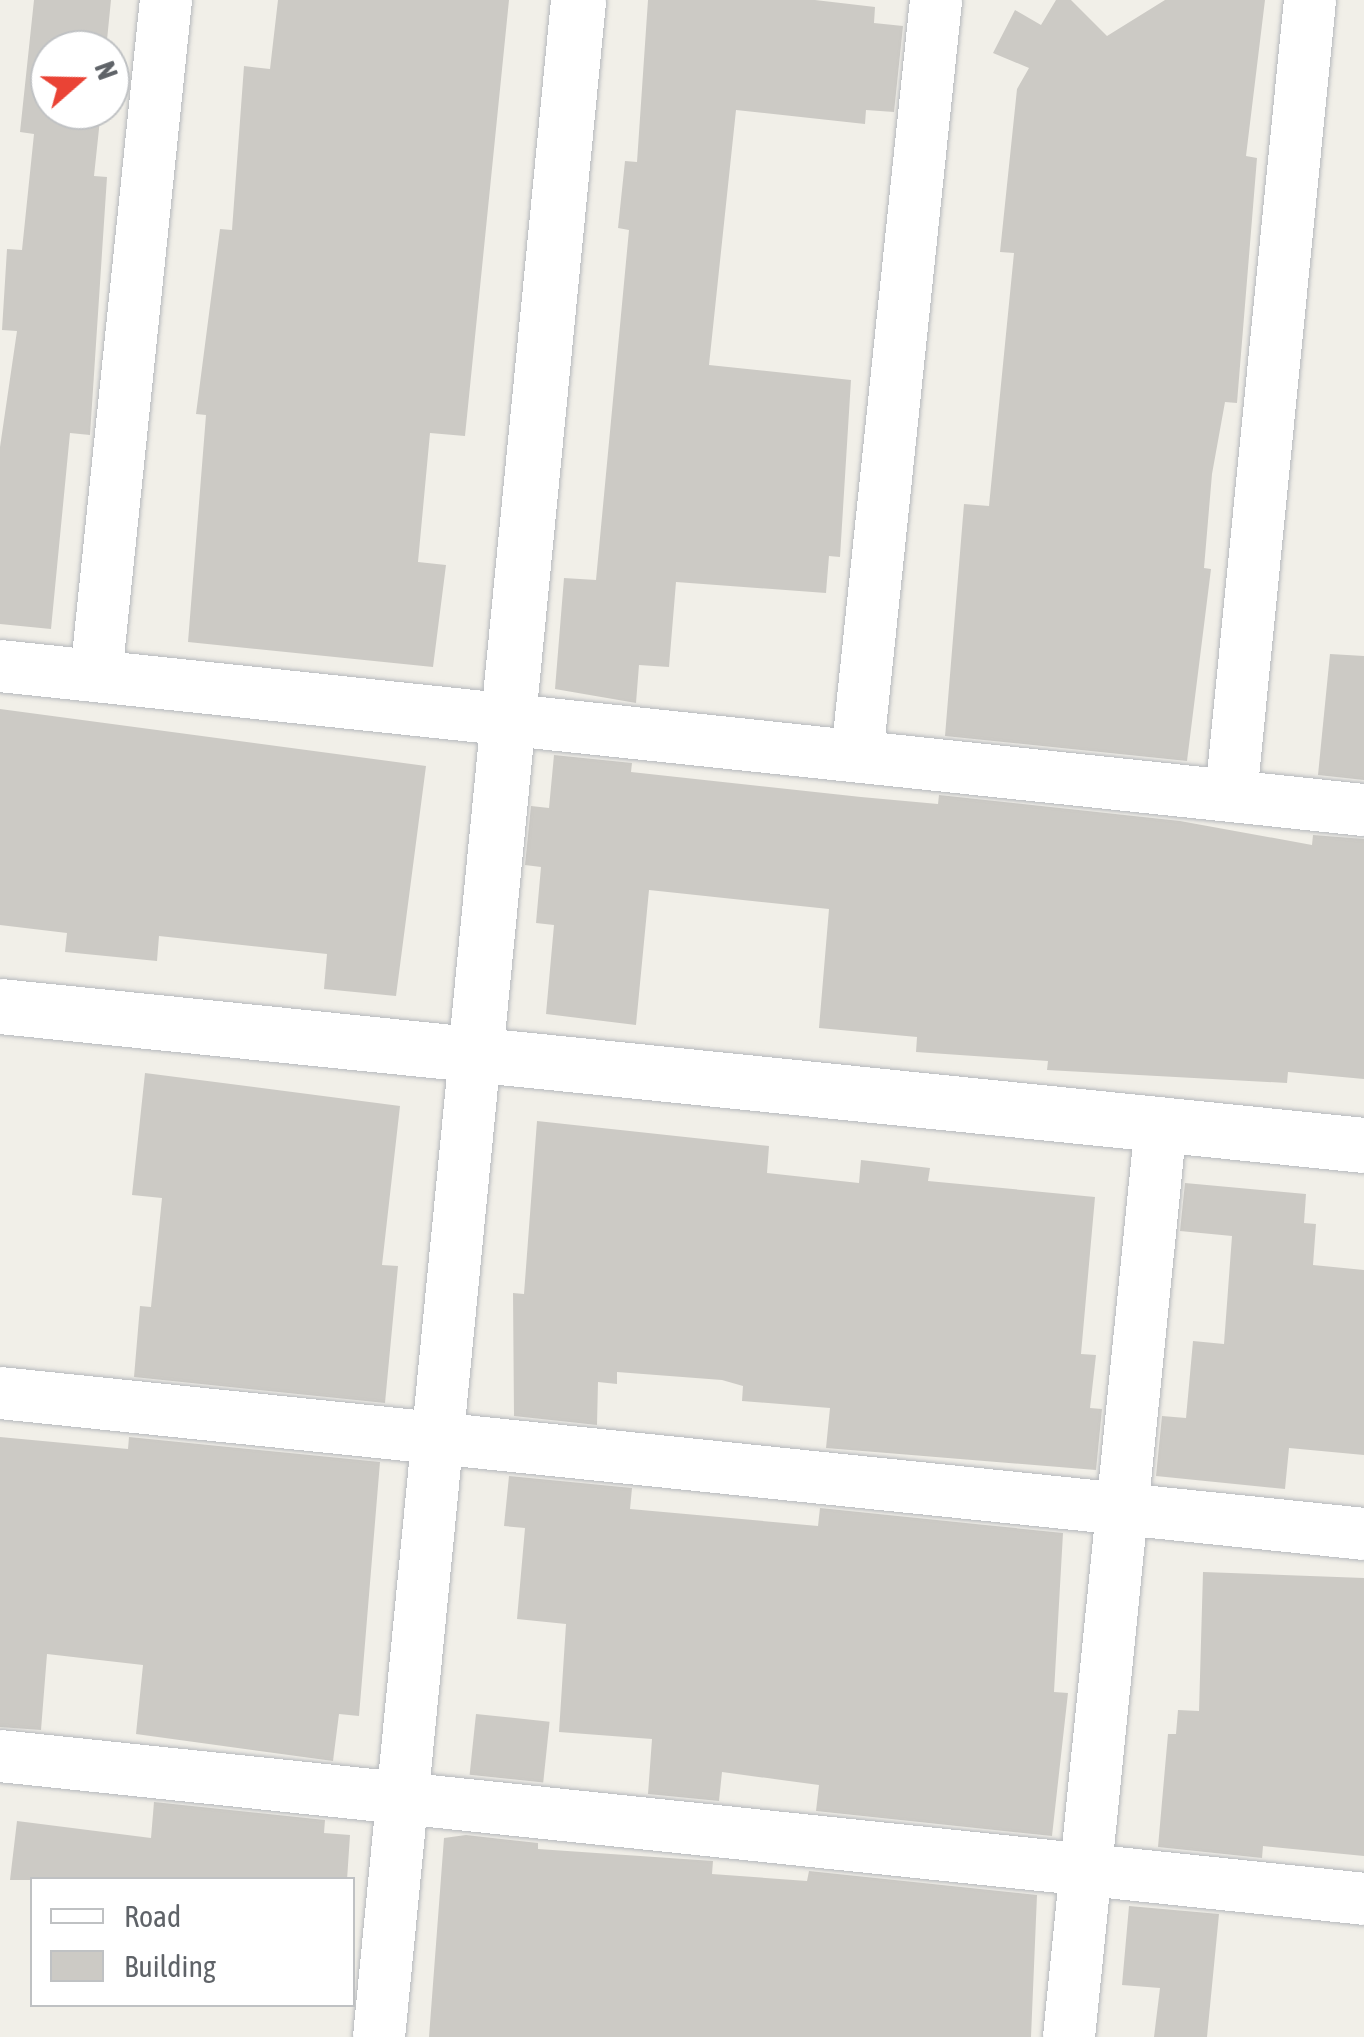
<!DOCTYPE html>
<style>
body{margin:0}
#map{position:relative;width:1364px;height:2037px;overflow:hidden;background:#f1efe8;font-family:"Asap Condensed",sans-serif}
div>[style]{position:absolute}
[style*='--x']{left:calc(var(--x)*1px);top:calc(var(--y)*1px);width:calc(var(--w)*1px);rotate:calc(var(--a)*1deg)}
.building>*{inset:0;background:#cccac5;transform-origin:0 0}
.roads{filter:drop-shadow(0 0 2px #b5b8bc) drop-shadow(0 0 2px #b5b8bc)}
.street>*{height:52px;margin:-26px;padding:0 26px;transform-origin:26px;border-radius:26px;background:#fff}
.secondary>*{height:55px;margin:-27.5px;padding:0 27.5px;transform-origin:27.5px;border-radius:27.5px;background:#fff}
span{translate:-50% -50%;white-space:nowrap;text-align:center;line-height:1.15;-webkit-text-stroke:10px #fff;paint-order:stroke}
.legend{position:absolute;left:30px;top:1877px;width:325px;height:130px;box-sizing:border-box;background:#fff;border:2px solid #bfc1c3;margin:0;padding:12px 18px;list-style:none;font-size:30px;color:#5f6368}
.legend li{display:flex;align-items:center;gap:20px;height:50px}
.legend b{width:50px;border:2px solid #bfc1c3}
.north{position:absolute;left:30px;top:30px;width:100px;height:100px;box-sizing:border-box;background:#fff;border:2px solid #bfc1c3;border-radius:50%;rotate:70deg;font-size:28px;font-weight:700;line-height:40px;text-align:center;color:#5f6368}
.north::after{content:'';display:block;margin:auto;width:35px;height:45px;background:#ea4335;clip-path:polygon(50% 0,100% 100%,50% 72%,0 100%)}
</style>
<div id="map">
<div class="building">
<div style="clip-path:polygon(34px 0,111px 0,106px 50px,50px 50px,50px 110px,101px 110px,94px 176px,107px 177px,90px 435px,70px 433px,51px 629px,0 624px,0 447px,17px 331px,2px 330px,7px 249px,22px 250px,34px 134px,20px 132px)"></div>
<div style="clip-path:polygon(278px 0,509px 0,465px 436px,430px 433px,418px 562px,446px 565px,433px 667px,188px 642px,206px 415px,196px 414px,220px 229px,232px 230px,244px 66px,270px 69px)"></div>
<div style="clip-path:polygon(648px 0,815px 0,875px 7px,874px 23px,903px 26px,894px 112px,866px 110px,865px 124px,736px 110px,709px 365px,851px 380px,840px 557px,829px 556px,826px 593px,676px 582px,669px 667px,639px 665px,636px 703px,555px 689px,564px 578px,596px 580px,629px 230px,618px 228px,625px 161px,637px 162px)"></div>
<div style="clip-path:polygon(1056px 0,1071px 0,1107px 36px,1165px 0,1265px 0,1246px 156px,1257px 158px,1237px 403px,1225px 402px,1212px 474px,1204px 568px,1211px 569px,1187px 761px,945px 736px,964px 504px,989px 506px,1014px 253px,1000px 252px,1017px 89px,1029px 68px,993px 53px,1015px 10px,1041px 25px)"></div>
<div style="clip-path:polygon(1330px 654px,1364px 656px,1364px 780px,1318px 775px)"></div>
<div style="clip-path:polygon(0 709px,426px 766px,396px 996px,324px 989px,327px 954px,159px 936px,157px 961px,65px 952px,67px 933px,0 925px)"></div>
<div style="clip-path:polygon(554px 755px,632px 763px,631px 772px,861px 797px,938px 804px,939px 795px,1180px 821px,1312px 845px,1313px 835px,1364px 839px,1364px 1079px,1288px 1072px,1287px 1083px,1047px 1070px,1048px 1061px,916px 1052px,917px 1037px,819px 1028px,829px 909px,649px 890px,636px 1025px,546px 1014px,554px 925px,536px 923px,541px 867px,525px 865px,531px 806px,549px 808px)"></div>
<div style="clip-path:polygon(145px 1073px,400px 1106px,382px 1265px,398px 1266px,385px 1403px,134px 1377px,140px 1306px,151px 1307px,162px 1198px,132px 1195px)"></div>
<div style="clip-path:polygon(537px 1121px,769px 1146px,767px 1173px,859px 1183px,861px 1160px,930px 1168px,928px 1181px,1095px 1197px,1081px 1354px,1096px 1355px,1090px 1408px,1102px 1409px,1096px 1470px,826px 1448px,830px 1408px,742px 1401px,743px 1386px,722px 1380px,617px 1372px,617px 1384px,598px 1382px,597px 1425px,514px 1416px,513px 1293px,524px 1294px)"></div>
<div style="clip-path:polygon(1185px 1183px,1306px 1194px,1304px 1223px,1316px 1224px,1313px 1265px,1364px 1270px,1364px 1455px,1289px 1448px,1285px 1489px,1156px 1476px,1162px 1416px,1186px 1418px,1193px 1341px,1224px 1344px,1232px 1236px,1180px 1231px)"></div>
<div style="clip-path:polygon(0 1437px,128px 1449px,129px 1437px,380px 1462px,359px 1716px,339px 1714px,333px 1761px,136px 1734px,143px 1665px,47px 1654px,41px 1730px,0 1727px)"></div>
<div style="clip-path:polygon(509px 1476px,632px 1488px,630px 1509px,818px 1526px,820px 1508px,1063px 1533px,1054px 1692px,1068px 1693px,1052px 1836px,816px 1811px,819px 1785px,722px 1772px,719px 1801px,648px 1794px,652px 1739px,559px 1732px,566px 1624px,517px 1619px,525px 1528px,504px 1526px)"></div>
<div style="clip-path:polygon(1203px 1572px,1364px 1578px,1364px 1856px,1263px 1846px,1262px 1858px,1158px 1847px,1168px 1734px,1176px 1734px,1178px 1710px,1199px 1711px)"></div>
<div style="left:476px;top:1714px;width:74px;height:61px;rotate:6deg"></div>
<div style="clip-path:polygon(154px 1802px,325px 1820px,324px 1833px,350px 1835px,347px 1880px,10px 1880px,17px 1821px,151px 1838px)"></div>
<div style="clip-path:polygon(466px 1835px,538px 1843px,538px 1849px,713px 1861px,712px 1874px,807px 1881px,809px 1871px,1037px 1895px,1031px 2037px,429px 2037px,444px 1838px)"></div>
<div style="clip-path:polygon(1129px 1906px,1219px 1914px,1207px 2037px,1154px 2037px,1160px 1988px,1122px 1985px)"></div>
</div>
<div class="roads">
<div class="street">
<div style="--x:0;--y:666;--w:1372;--a:6.03"></div>
<div style="--x:96;--y:676;--w:680;--a:-84.09"></div>
<div style="--x:857;--y:756;--w:760;--a:-84.03"></div>
<div style="--x:1231;--y:796;--w:800;--a:-84.33"></div>
<div style="--x:0;--y:1393;--w:1371;--a:5.9"></div>
<div style="--x:0;--y:1756;--w:1371;--a:5.98"></div>
<div style="--x:379;--y:2037;--w:987;--a:-84.42"></div>
<div style="--x:1069;--y:2037;--w:918;--a:-84.25"></div>
</div>
<div class="secondary">
<div style="--x:0;--y:1006;--w:1371;--a:5.82"></div>
<div style="--x:475;--y:1055;--w:1060;--a:-84.42"></div>
</div>
</div>
<ul class="legend">
<li><b style="height:12px;background:#fff"></b>Road</li>
<li><b style="height:28px;background:#cccac5"></b>Building</li>
</ul>
<div class="north">N</div>
</div>
